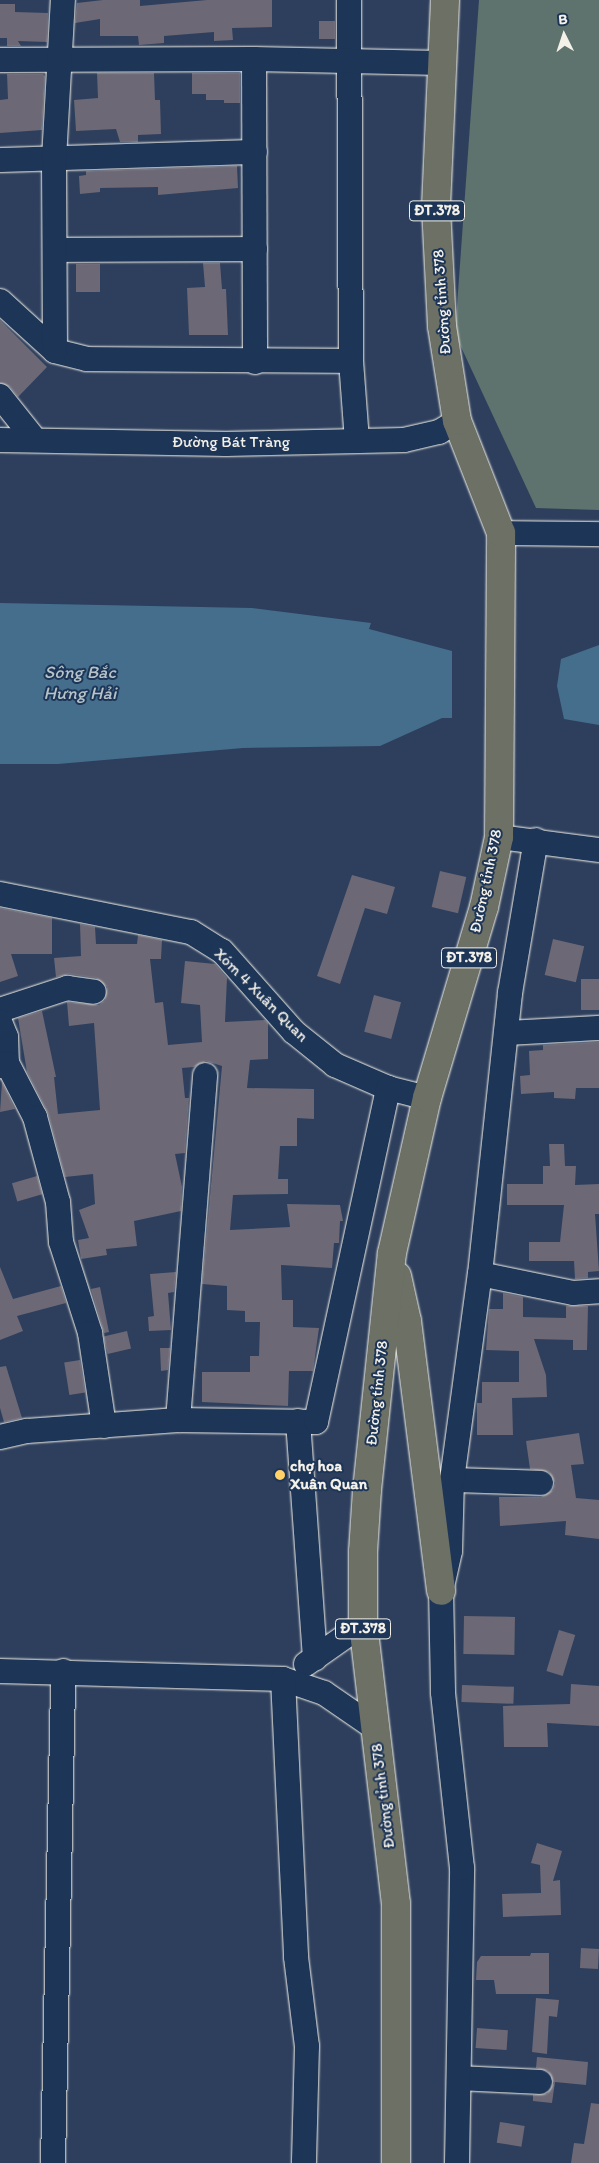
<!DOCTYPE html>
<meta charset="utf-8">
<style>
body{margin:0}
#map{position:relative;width:599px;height:2163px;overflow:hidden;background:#2d3f5d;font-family:Itim,sans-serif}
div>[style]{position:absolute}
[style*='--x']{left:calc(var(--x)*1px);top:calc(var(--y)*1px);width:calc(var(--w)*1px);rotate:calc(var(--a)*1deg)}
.green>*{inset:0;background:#5f736e}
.water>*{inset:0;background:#446e8c}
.building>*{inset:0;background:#6c6876;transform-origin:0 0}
.roads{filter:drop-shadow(0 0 1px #f4f1e8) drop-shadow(0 0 1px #f4f1e8)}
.minor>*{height:24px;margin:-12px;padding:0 12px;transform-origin:12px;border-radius:12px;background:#1d3557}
.major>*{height:28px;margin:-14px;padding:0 14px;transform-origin:14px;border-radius:14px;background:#6c7065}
.dots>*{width:14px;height:14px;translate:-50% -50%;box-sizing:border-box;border:2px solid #1d3557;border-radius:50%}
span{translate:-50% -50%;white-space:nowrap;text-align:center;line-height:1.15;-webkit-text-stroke:4px #1d3557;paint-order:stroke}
.shield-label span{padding:1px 4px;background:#1d3557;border:1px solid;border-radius:4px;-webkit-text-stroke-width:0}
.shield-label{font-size:15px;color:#f4f1e8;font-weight:700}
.street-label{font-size:16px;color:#f4f1e8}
.poi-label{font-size:16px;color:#f4f1e8;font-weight:700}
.left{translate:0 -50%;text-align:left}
.water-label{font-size:18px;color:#b6c3c8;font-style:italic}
.north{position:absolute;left:539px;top:10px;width:50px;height:50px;-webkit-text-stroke:4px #1d3557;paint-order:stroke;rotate:356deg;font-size:14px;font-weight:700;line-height:20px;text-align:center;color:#f4f1e8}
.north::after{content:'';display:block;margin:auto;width:18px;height:22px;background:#f4f1e8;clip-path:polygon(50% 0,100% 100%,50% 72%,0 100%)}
</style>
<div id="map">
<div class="green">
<div style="clip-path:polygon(479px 0,599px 0,599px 510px,536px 508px,455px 334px)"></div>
</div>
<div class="water">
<div style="clip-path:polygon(0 603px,252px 608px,371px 623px,369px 629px,452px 651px,452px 718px,442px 718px,380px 746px,243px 748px,58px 764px,0 764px)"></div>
<div style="clip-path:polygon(599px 645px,599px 725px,564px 719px,557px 686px,561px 659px)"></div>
</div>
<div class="building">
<div style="clip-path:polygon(103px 0,140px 0,140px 6px,207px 0,272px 0,272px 27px,232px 28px,233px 40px,214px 41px,214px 32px,164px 36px,164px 43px,139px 45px,138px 36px,100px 36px,100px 19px,75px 23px,77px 3px)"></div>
<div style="clip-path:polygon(0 4px,15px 4px,15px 12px,48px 13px,47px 42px,18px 41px,21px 46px,7px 46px,7px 38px,0 38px)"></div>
<div style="left:319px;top:21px;width:16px;height:18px"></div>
<div style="clip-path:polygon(97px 73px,154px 73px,155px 100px,160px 100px,161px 134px,138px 135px,138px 142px,120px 142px,116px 129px,76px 131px,74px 100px,98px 98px)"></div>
<div style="clip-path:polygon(192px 73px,240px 73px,240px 103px,224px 103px,224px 100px,206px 100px,206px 94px,192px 94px)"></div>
<div style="clip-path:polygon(7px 74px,43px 74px,45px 76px,42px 130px,0 133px,0 100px,8px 99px)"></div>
<div style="clip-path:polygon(237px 166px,238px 188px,158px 195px,158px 187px,100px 188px,100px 192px,80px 194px,79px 176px,86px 175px,86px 171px)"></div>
<div style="clip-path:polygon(203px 263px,220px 263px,222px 289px,226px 289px,228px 335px,189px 335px,187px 288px,205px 287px)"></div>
<div style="left:76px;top:264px;width:24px;height:28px"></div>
<div style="clip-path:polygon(0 320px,47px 367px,18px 397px,10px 387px,0 383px)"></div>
<div style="left:440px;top:871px;width:27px;height:37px;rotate:13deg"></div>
<div style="clip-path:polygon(352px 875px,395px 887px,387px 914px,365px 908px,340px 984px,317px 976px)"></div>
<div style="clip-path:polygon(0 908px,52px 918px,52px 954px,11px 954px,18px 976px,0 982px)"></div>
<div style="clip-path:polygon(80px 924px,95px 927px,96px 944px,137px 944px,138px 935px,162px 940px,161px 959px,150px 959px,155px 1003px,163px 1002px,168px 1045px,202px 1042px,200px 1005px,181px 1003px,185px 961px,215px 964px,227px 978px,225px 1022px,265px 1020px,268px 1023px,268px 1059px,250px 1060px,247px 1088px,314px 1089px,314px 1119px,297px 1118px,297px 1146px,280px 1146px,278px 1179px,288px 1179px,288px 1194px,233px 1195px,230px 1230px,290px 1227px,287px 1204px,340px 1205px,343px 1221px,340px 1221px,339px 1243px,334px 1243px,332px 1268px,281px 1265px,282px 1300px,293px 1300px,293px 1327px,319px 1328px,313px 1371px,289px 1371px,288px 1406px,202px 1402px,202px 1372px,250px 1372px,250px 1356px,259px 1356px,260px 1322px,245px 1322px,245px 1311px,227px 1310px,227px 1286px,202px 1284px,222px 1066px,206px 1061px,194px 1067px,182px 1068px,185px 1098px,189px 1098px,185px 1153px,175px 1154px,182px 1187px,181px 1211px,134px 1221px,137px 1246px,106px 1249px,107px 1255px,81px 1259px,78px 1240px,89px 1238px,79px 1210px,95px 1204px,93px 1174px,65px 1177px,48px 1113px,27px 1072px,18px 1018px,42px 1011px,56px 1077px,54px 1077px,58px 1114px,100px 1110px,94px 1023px,69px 1026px,67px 1002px,99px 1005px,105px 1000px,107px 987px,96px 978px,69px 974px,56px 977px,54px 958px,81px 956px)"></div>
<div style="left:553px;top:939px;width:32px;height:37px;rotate:13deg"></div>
<div style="left:599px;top:979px;width:31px;height:18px;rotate:90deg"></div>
<div style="left:374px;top:995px;width:28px;height:38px;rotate:15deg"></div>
<div style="clip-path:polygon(599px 1042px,599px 1088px,576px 1088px,575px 1099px,554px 1098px,554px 1092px,521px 1094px,520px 1076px,530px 1075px,529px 1051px,543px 1050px,543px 1045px)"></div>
<div style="clip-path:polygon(2px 1082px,15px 1109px,0 1112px)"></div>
<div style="clip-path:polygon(549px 1144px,564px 1144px,565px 1166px,576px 1166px,575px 1185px,599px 1184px,599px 1214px,595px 1214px,599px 1271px,588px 1272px,588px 1278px,575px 1279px,574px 1261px,529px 1261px,529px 1242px,560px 1242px,564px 1205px,507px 1205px,507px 1184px,543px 1184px,543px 1166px,550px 1166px)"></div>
<div style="left:37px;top:1176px;width:19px;height:26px;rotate:74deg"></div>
<div style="clip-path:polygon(0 1267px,13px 1299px,61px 1286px,66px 1303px,17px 1316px,23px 1331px,0 1340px)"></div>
<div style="clip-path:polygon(176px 1272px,174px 1292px,168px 1293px,171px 1330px,149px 1331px,148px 1317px,154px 1316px,150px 1274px)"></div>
<div style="clip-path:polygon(100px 1287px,109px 1332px,104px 1333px,91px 1289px)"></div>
<div style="clip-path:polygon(503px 1293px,523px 1297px,523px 1317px,566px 1318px,566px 1306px,588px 1306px,587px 1350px,573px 1350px,573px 1340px,534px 1339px,546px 1375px,547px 1397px,512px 1398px,513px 1435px,477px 1435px,477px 1403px,482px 1403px,482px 1382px,519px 1382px,519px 1351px,486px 1350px,489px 1309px,503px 1309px)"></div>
<div style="left:127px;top:1331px;width:18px;height:24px;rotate:77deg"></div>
<div style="clip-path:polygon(160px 1348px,170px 1348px,168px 1370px,161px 1371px)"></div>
<div style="left:80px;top:1360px;width:33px;height:16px;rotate:81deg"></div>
<div style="clip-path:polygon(6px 1366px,22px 1418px,4px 1422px,0 1408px,0 1367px)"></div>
<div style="clip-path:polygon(579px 1433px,584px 1464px,571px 1465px,576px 1498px,599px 1500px,599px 1539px,565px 1535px,566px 1521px,500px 1526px,499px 1497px,541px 1497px,553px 1490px,555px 1483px,549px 1472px,530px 1469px,526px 1441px)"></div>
<div style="left:464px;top:1616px;width:51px;height:38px;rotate:1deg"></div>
<div style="left:559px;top:1630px;width:17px;height:43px;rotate:17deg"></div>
<div style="clip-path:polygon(571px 1684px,599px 1686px,599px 1726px,547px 1723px,548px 1747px,504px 1747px,503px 1706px,570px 1704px)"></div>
<div style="left:462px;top:1685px;width:52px;height:17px;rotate:2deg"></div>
<div style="clip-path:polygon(537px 1843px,562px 1851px,553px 1881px,560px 1880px,561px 1915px,503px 1917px,502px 1894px,541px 1893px,540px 1865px,531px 1863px)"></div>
<div style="left:581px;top:1948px;width:18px;height:20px;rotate:3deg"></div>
<div style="clip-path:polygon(531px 1953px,549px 1953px,549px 1994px,496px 1994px,494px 1980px,476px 1980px,477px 1962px,481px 1956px,530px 1956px)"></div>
<div style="clip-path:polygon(536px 1998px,559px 2000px,557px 2017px,549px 2016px,547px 2054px,532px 2052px)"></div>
<div style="left:477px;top:2028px;width:31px;height:20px;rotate:4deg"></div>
<div style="clip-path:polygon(537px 2057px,588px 2062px,586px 2085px,555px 2082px,552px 2103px,533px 2101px,533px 2095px,547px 2094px,554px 2083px,548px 2071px,536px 2068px)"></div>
<div style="clip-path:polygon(591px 2103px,599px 2104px,599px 2163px,571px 2163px,574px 2143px,584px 2144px)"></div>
<div style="left:500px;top:2122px;width:25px;height:21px;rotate:9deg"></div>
</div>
<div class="roads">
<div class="minor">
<div style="--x:349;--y:0;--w:361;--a:89.7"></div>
<div style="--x:254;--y:59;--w:186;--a:1.2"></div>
<div style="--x:0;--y:60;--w:254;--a:-0.2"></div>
<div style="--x:254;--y:59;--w:303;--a:89.8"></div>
<div style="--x:0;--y:160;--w:255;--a:-1.8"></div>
<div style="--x:55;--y:250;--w:200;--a:-0.3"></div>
<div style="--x:0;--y:301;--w:74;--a:42.3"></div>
<div style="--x:55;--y:351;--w:33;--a:14"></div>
<div style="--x:87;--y:359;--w:264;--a:0.4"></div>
<div style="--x:351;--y:361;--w:80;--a:85.7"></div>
<div style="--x:55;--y:351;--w:192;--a:-90.3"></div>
<div style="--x:54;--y:159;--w:159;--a:-86.8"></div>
<div style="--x:0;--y:396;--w:56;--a:51.5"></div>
<div style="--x:0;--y:440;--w:226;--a:1"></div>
<div style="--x:226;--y:444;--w:178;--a:-1.3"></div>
<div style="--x:404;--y:440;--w:36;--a:-13"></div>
<div style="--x:439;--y:432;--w:21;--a:-31"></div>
<div style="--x:501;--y:533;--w:98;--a:0.6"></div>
<div style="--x:499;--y:837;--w:101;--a:7.4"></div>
<div style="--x:0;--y:894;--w:195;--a:11.3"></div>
<div style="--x:191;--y:932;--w:36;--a:32"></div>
<div style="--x:222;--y:951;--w:108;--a:48.4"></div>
<div style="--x:294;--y:1032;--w:53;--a:38.8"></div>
<div style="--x:335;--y:1065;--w:58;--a:23.5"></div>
<div style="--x:388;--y:1088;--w:40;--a:14.4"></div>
<div style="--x:0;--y:1010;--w:71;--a:-18.2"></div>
<div style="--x:67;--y:988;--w:27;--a:8"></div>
<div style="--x:0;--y:1022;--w:16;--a:68"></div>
<div style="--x:6;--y:1037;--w:26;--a:88"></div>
<div style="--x:7;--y:1063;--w:8;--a:157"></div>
<div style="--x:506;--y:1033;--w:93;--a:-3.1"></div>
<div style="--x:7;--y:1063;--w:61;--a:62.6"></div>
<div style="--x:35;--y:1117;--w:88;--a:74.9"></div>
<div style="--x:58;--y:1202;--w:40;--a:85.7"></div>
<div style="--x:61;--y:1242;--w:96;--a:72.3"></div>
<div style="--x:90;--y:1333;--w:94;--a:81.4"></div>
<div style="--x:480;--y:1274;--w:95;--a:11.5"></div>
<div style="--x:573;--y:1293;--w:26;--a:-4"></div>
<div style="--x:178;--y:1420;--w:346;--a:-85.5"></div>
<div style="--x:298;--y:1421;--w:238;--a:85.9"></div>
<div style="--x:0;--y:1437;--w:28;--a:-13"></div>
<div style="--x:27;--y:1431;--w:151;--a:-4.2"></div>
<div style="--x:178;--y:1420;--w:138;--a:0.8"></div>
<div style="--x:316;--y:1422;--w:342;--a:-77.8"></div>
<div style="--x:452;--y:1480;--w:89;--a:1.9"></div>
<div style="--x:306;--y:1664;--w:70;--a:-35.1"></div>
<div style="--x:0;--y:1671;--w:283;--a:1.6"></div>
<div style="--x:283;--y:1679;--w:43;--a:18.9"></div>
<div style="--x:324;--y:1693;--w:62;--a:34.5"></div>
<div style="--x:283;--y:1679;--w:278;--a:87.3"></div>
<div style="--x:296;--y:1957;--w:90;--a:83"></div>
<div style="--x:307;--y:2046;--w:117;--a:91.5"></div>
<div style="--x:459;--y:2078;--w:81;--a:2.8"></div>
<div style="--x:53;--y:2163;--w:492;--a:-88.8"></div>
<div style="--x:457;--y:2163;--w:295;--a:-89"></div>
<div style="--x:462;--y:1868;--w:177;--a:-96.2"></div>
<div style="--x:443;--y:1692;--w:101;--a:-91.1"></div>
<div style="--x:441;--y:1591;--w:41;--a:-77.3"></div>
<div style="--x:450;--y:1551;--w:71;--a:-88.4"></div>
<div style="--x:452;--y:1480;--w:208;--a:-82.3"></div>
<div style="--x:480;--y:1274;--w:283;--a:-83.9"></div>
<div style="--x:510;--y:993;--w:155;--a:-80.4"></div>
</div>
<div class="major">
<div style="--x:397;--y:1276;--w:46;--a:77.5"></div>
<div style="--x:407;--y:1321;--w:272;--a:82.8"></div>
<div style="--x:396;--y:2163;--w:259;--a:-90"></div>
<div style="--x:396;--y:1904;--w:282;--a:-96.7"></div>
<div style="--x:363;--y:1624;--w:72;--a:-90"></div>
<div style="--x:363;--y:1552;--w:62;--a:-86.3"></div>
<div style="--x:367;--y:1490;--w:238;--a:-84"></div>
<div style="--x:392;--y:1253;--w:159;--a:-77.3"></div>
<div style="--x:427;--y:1098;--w:199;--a:-73.4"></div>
<div style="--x:484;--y:907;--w:72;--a:-77.9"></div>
<div style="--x:499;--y:837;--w:304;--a:-89.6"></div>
<div style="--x:501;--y:533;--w:120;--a:-111.4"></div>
<div style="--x:457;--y:421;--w:96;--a:-99"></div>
<div style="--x:442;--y:326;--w:119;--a:-92.9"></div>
<div style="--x:436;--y:207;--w:207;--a:-87.5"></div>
</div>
</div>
<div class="dots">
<div style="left:280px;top:1475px;background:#ffd166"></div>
</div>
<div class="shield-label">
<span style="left:437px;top:211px">ĐT.378</span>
<span style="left:469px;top:958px">ĐT.378</span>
<span style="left:363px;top:1629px">ĐT.378</span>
</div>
<div class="street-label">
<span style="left:442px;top:302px;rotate:-94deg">Đường tỉnh 378</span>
<span style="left:231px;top:442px">Đường Bát Tràng</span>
<span style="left:486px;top:881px;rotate:-78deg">Đường tỉnh 378</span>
<span style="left:261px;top:995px;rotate:45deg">Xóm 4 Xuân Quan</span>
<span style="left:377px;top:1393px;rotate:-84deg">Đường tỉnh 378</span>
<span style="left:383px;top:1796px;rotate:-97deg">Đường tỉnh 378</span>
</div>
<div class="poi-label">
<span class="left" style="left:290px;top:1475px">chợ hoa<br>Xuân Quan</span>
</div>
<div class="water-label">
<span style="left:80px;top:683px">Sông Bắc<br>Hưng Hải</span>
</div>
<div class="north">B</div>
</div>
